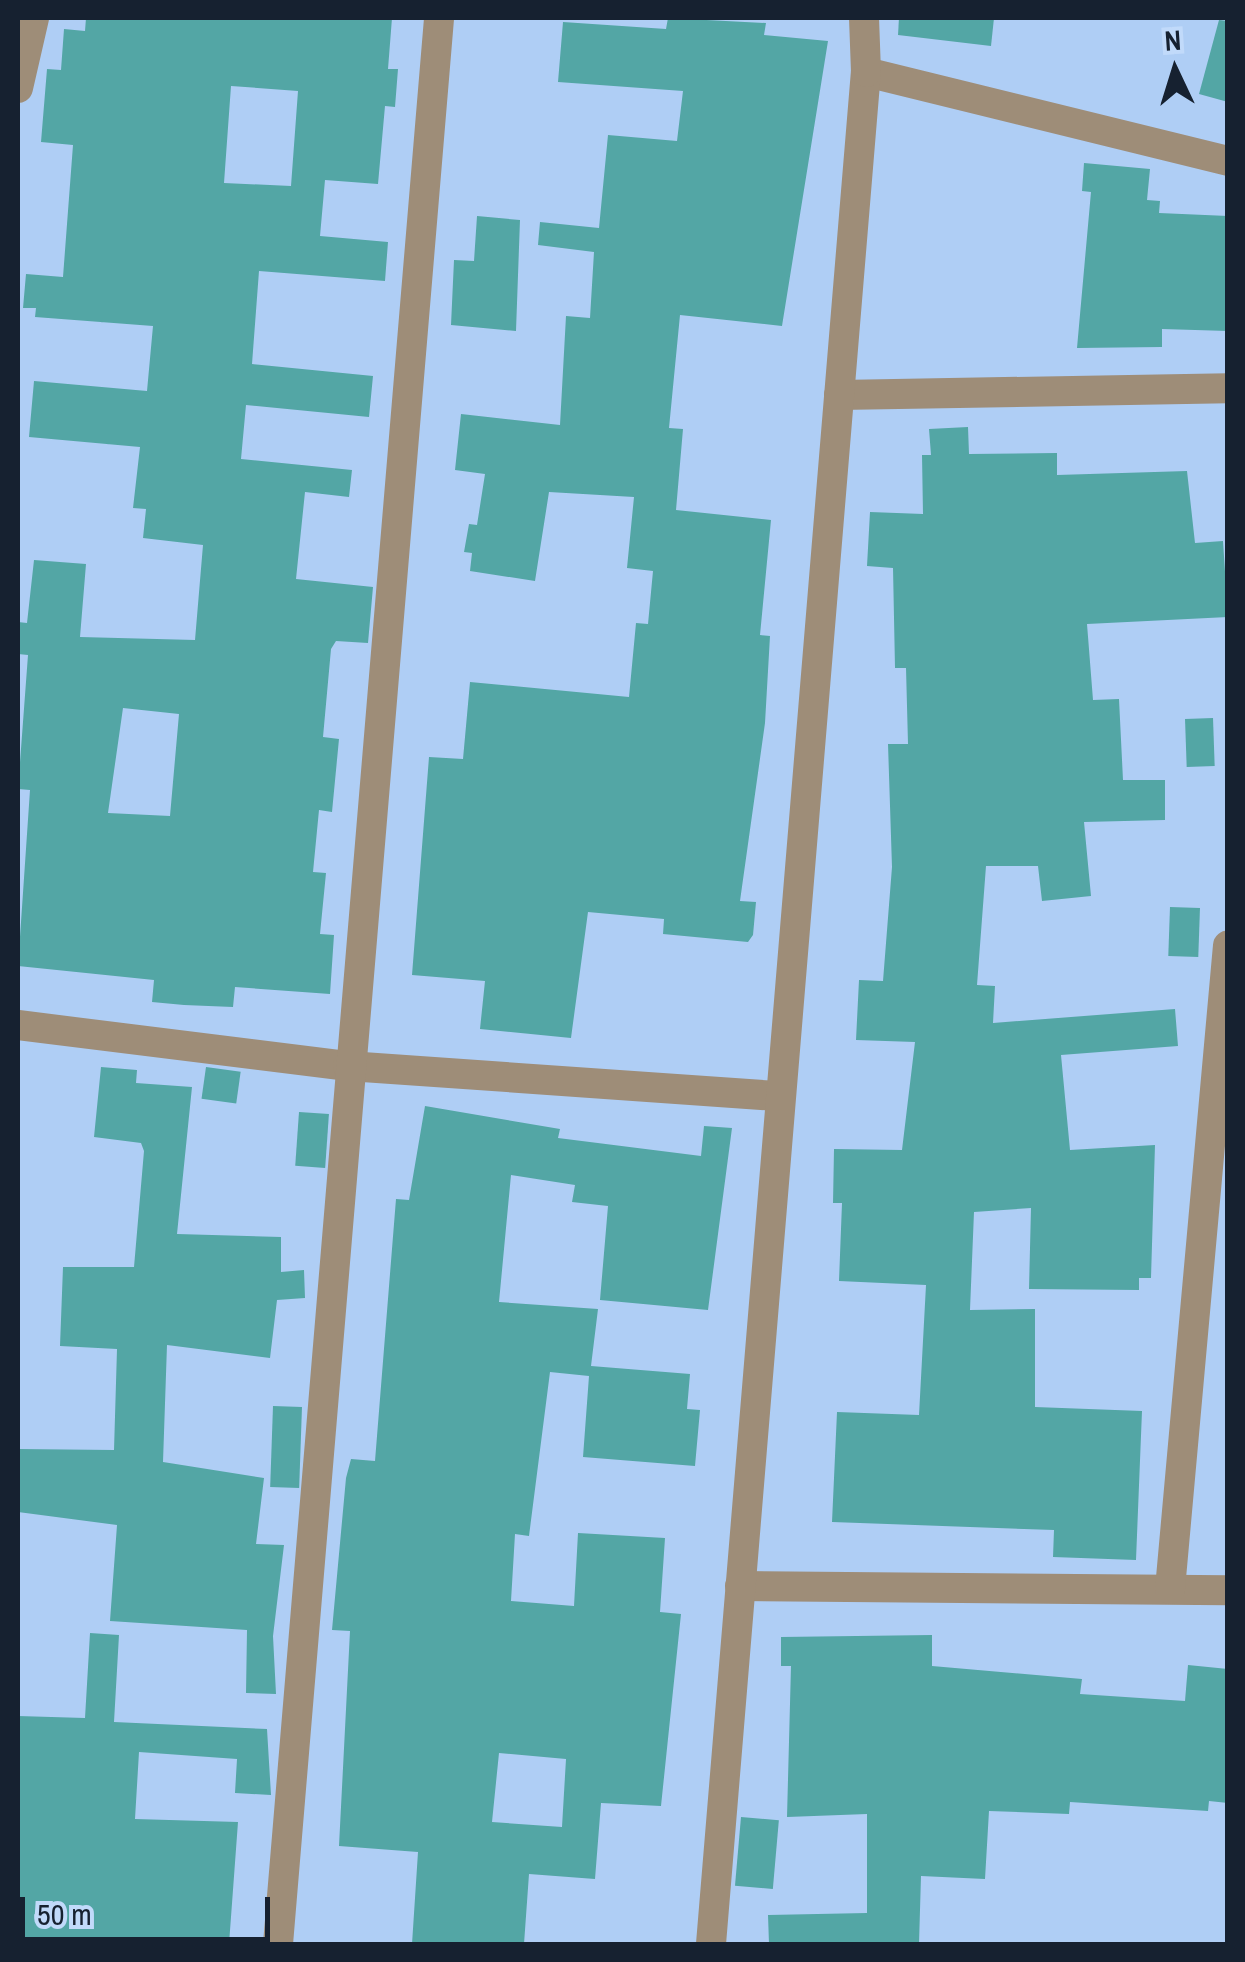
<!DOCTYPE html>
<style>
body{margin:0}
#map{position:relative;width:1245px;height:1962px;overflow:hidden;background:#afcef5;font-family:"Archivo Narrow",sans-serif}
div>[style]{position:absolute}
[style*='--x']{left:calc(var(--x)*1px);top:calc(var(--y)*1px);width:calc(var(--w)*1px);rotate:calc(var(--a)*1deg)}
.building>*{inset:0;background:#53a6a5;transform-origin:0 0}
.minor>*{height:30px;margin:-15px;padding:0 15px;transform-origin:15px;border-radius:15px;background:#9e8d78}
span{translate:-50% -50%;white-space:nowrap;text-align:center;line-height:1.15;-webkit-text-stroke:8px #c1dafa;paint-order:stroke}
.frame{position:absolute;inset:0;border:20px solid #162130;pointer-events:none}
.north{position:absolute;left:1125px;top:20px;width:100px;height:100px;-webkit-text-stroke:8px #c1dafa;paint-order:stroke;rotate:356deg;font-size:28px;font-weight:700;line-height:40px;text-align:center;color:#162130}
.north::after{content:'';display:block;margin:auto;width:35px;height:45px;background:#162130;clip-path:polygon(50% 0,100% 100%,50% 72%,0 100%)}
.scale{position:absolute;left:20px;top:1897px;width:250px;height:45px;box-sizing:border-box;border:5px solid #162130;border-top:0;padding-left:12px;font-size:30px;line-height:35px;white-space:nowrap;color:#162130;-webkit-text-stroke:8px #c1dafa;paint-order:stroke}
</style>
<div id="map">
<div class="building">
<div style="clip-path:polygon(evenodd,86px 18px,392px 18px,388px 69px,398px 69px,395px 107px,385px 106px,378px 184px,325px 180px,320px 236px,388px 242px,385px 281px,259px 271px,252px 364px,373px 376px,369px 417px,246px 405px,241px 459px,352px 470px,349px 497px,305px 492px,296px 579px,373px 587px,368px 643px,336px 641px,331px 649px,323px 737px,339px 739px,332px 812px,319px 810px,313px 872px,326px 873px,320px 934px,334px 935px,330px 994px,235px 987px,233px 1007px,184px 1005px,152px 1002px,154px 980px,18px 966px,30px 790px,18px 789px,28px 655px,18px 654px,18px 622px,27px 623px,34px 560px,86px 564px,80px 637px,195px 640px,203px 545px,143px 538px,146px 509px,133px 508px,140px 447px,29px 437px,34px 381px,147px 391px,153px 326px,35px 317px,36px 308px,23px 308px,26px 274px,63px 277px,73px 145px,41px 142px,47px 69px,61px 70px,64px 29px,85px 31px,86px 18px,231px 86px,298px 91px,291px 186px,224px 183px,231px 86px,86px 18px,123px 708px,179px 714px,170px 816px,108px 813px,123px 708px)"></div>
<div style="clip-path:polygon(668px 18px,766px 23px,764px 35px,828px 41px,782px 326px,680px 315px,669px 428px,683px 429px,676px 510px,771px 520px,760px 635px,770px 636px,765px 723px,740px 901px,756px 902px,753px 935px,748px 942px,663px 934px,664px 919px,588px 912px,571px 1038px,480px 1029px,485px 981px,412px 975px,429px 757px,463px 759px,470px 682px,629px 697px,636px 623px,648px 624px,653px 571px,627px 568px,634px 497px,549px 492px,535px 581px,470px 571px,472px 553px,464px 552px,469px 524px,477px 525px,485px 474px,455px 470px,461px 414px,560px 425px,566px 316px,590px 318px,594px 252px,538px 245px,540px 222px,599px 228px,608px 135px,677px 141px,683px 91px,558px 82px,563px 22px,666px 29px)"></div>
<div style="clip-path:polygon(899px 18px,994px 18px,991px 46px,898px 35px)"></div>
<div style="clip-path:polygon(1219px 20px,1228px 21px,1228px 102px,1199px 94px)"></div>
<div style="clip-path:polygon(1084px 163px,1150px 169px,1147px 200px,1160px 201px,1159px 213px,1228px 216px,1228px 331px,1162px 329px,1162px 347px,1077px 348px,1091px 192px,1082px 191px)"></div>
<div style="clip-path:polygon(477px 216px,520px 220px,516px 331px,451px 325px,454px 260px,474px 261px)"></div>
<div style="clip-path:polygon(968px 427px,969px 454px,1057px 453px,1057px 475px,1187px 471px,1195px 543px,1223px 541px,1228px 617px,1087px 624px,1093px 700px,1119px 699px,1123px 780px,1165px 780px,1165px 820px,1084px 822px,1091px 896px,1042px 901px,1038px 866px,986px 866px,977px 985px,995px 986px,993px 1023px,1175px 1009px,1178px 1046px,1061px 1055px,1070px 1150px,1155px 1145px,1151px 1278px,1139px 1278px,1139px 1290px,1029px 1289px,1031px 1208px,974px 1212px,970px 1310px,1035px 1309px,1035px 1407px,1142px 1411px,1136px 1560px,1053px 1557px,1054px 1530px,832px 1522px,837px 1412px,919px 1415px,926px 1285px,839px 1281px,842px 1203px,833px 1203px,834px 1149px,902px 1150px,915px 1042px,856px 1040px,859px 980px,883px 981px,892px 867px,888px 744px,908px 744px,906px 668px,895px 668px,893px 568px,867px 566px,870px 512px,923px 514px,922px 455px,931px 455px,929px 429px)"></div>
<div style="left:1213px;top:718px;width:48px;height:28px;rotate:88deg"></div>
<div style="left:1170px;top:907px;width:30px;height:49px;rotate:2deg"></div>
<div style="clip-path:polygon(101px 1067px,137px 1070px,136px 1083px,192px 1087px,177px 1234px,281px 1237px,281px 1272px,304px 1270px,305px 1298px,277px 1300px,270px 1358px,167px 1345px,163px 1462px,264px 1478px,256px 1544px,284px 1545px,273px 1636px,276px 1694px,246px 1693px,247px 1630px,110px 1621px,117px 1525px,18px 1512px,18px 1449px,114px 1450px,117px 1349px,60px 1346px,63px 1267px,134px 1267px,144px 1151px,141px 1143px,94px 1137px)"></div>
<div style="left:206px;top:1067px;width:35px;height:32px;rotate:8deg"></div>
<div style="clip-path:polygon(evenodd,425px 1106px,560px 1129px,558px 1138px,701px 1156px,704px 1126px,732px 1128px,708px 1310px,600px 1300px,608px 1206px,572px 1202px,575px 1185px,511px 1175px,499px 1302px,598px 1309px,591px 1366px,690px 1374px,687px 1409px,700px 1410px,695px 1466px,583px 1457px,589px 1376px,550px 1372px,529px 1536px,515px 1534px,511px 1601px,574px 1606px,578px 1533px,665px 1538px,660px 1612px,681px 1614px,661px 1806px,601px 1803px,595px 1879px,529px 1874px,524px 1944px,412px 1944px,418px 1852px,339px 1846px,350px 1631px,332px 1630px,346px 1478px,351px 1459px,375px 1461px,396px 1199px,409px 1200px,425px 1106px,499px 1753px,566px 1759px,562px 1827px,492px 1822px,499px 1753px)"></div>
<div style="left:299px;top:1112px;width:30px;height:54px;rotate:4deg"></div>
<div style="left:273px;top:1406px;width:29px;height:81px;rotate:2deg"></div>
<div style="clip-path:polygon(90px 1633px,119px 1635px,114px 1722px,267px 1729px,271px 1795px,235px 1793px,237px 1759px,139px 1752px,135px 1819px,238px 1822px,229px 1944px,18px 1944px,18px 1716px,85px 1718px)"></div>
<div style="clip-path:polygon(932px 1635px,932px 1666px,1082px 1679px,1080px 1694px,1185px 1701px,1188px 1665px,1228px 1669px,1228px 1803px,1209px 1801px,1208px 1811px,1070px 1802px,1069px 1814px,989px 1811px,985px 1879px,921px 1876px,919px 1944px,769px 1944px,768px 1915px,867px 1913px,867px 1814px,787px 1817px,791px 1666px,781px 1666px,781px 1637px)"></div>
<div style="left:741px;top:1817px;width:38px;height:69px;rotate:5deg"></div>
</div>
<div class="minor">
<div style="--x:866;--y:72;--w:373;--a:13.8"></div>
<div style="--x:18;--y:88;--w:72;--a:-77.1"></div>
<div style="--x:839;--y:395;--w:389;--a:-1"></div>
<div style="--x:18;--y:1025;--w:333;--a:7.1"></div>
<div style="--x:348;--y:1066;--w:433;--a:4"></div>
<div style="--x:740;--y:1586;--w:488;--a:0.5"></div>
<div style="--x:1170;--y:1589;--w:646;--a:-84.85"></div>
<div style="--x:278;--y:1944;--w:1933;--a:-85.22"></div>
<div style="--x:711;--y:1944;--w:1878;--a:-85.27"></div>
<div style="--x:866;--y:72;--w:54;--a:-92.1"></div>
</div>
<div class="frame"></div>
<div class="north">N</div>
<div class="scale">50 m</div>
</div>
